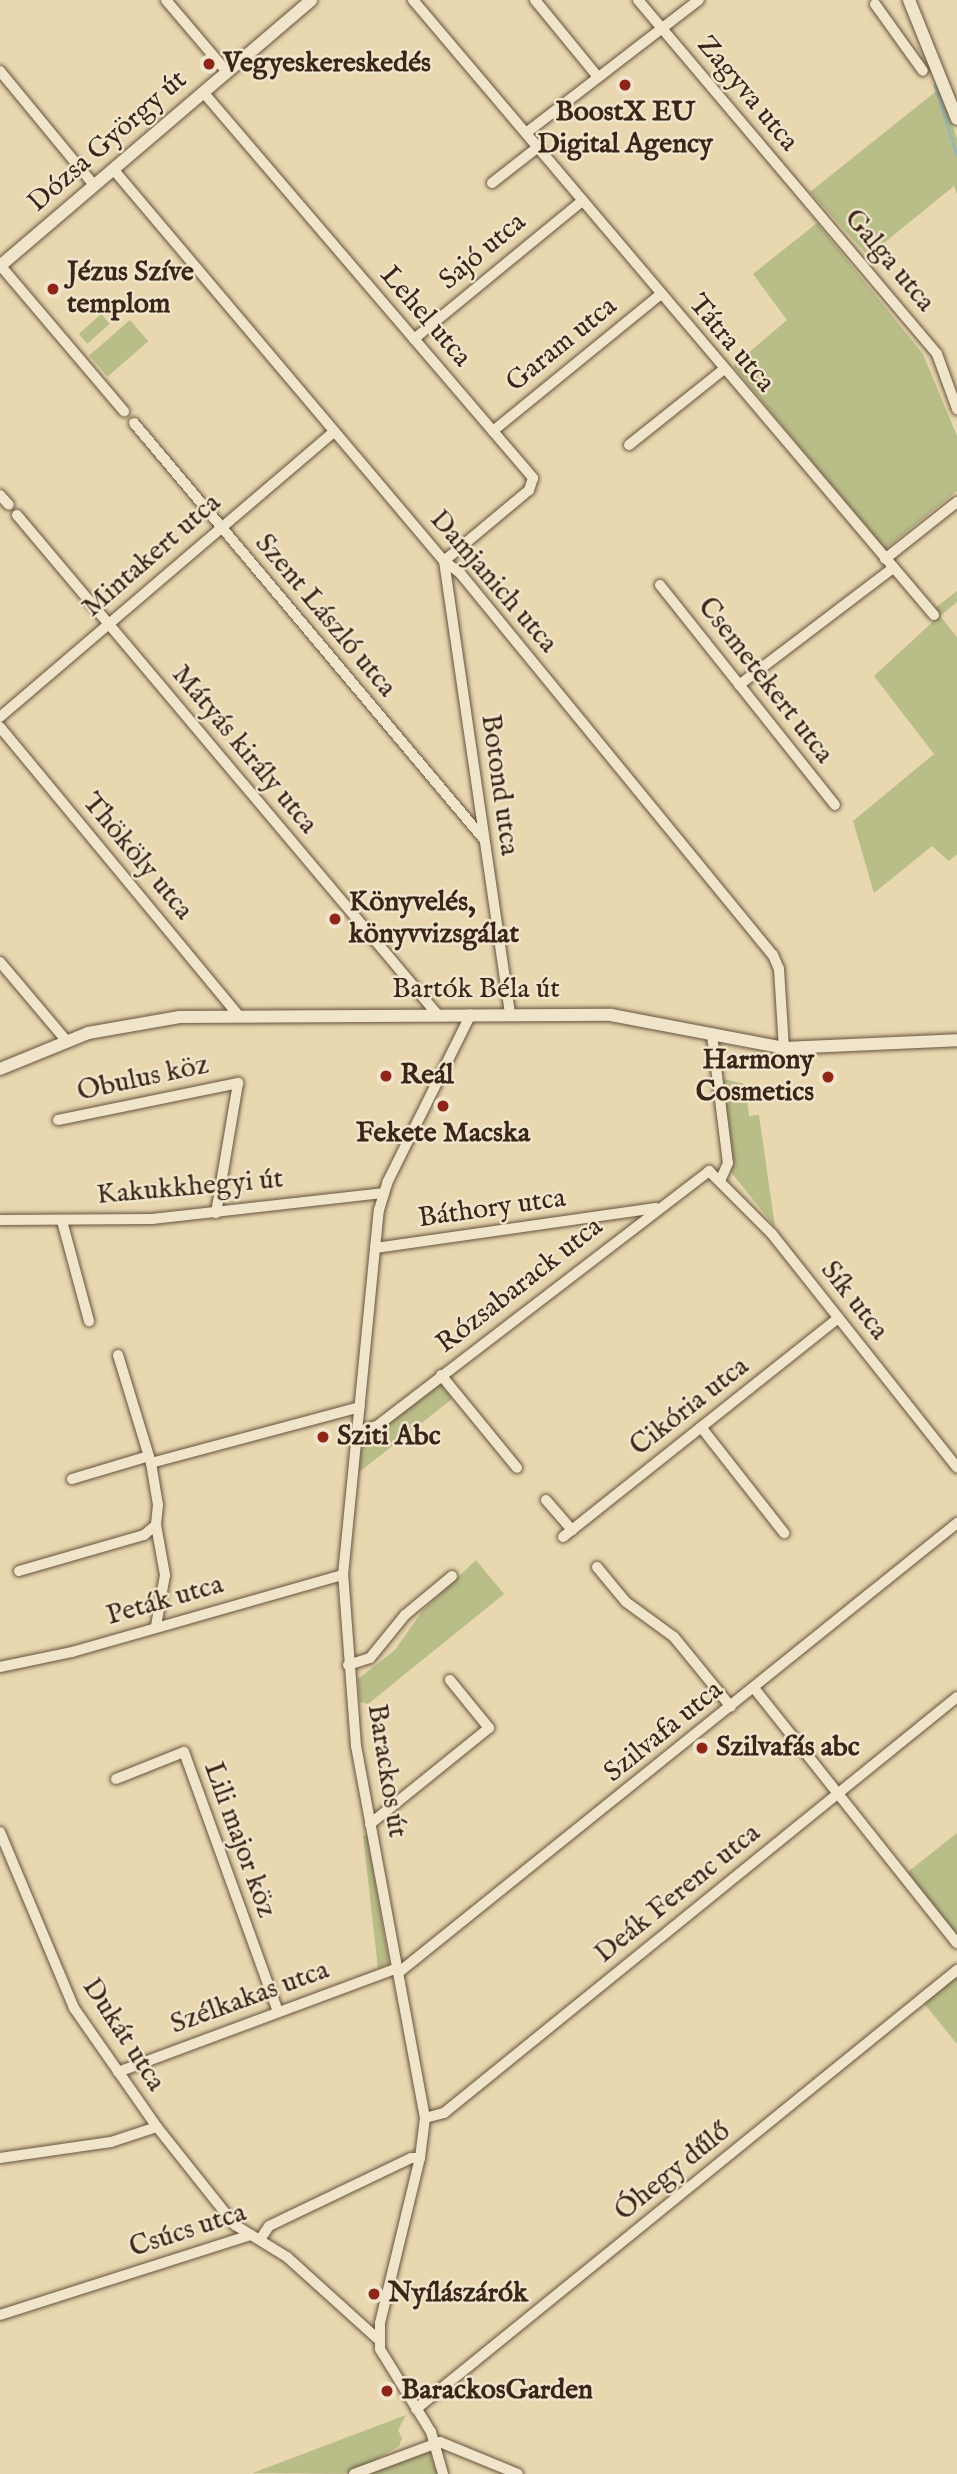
<!DOCTYPE html>
<meta charset="utf-8">
<style>
body{margin:0}
#map{position:relative;width:957px;height:2474px;overflow:hidden;background:#e8d7af;font-family:"IM FELL English",serif}
div>[style]{position:absolute}
[style*='--x']{left:calc(var(--x)*1px);top:calc(var(--y)*1px);width:calc(var(--w)*1px);rotate:calc(var(--a)*1deg)}
.green>*{inset:0;background:#b9bd88;transform-origin:0 0}
.stream>*{height:2.5px;margin:-1.25px;padding:0 1.25px;transform-origin:1.25px;border-radius:1.25px;background:#99b8b3}
.roads{filter:drop-shadow(0 0 2px #66523e) drop-shadow(0 0 2px #66523e)}
.minor>*{height:10px;margin:-5px;padding:0 5px;transform-origin:5px;border-radius:5px;background:#f0e5cb}
.tertiary>*{height:12px;margin:-6px;padding:0 6px;transform-origin:6px;border-radius:6px;background:#f0e5cb}
.dots>*{width:19px;height:19px;translate:-50% -50%;box-sizing:border-box;border:4px solid #f0e5cb;border-radius:50%}
span{translate:-50% -50%;white-space:nowrap;text-align:center;line-height:1.15;-webkit-text-stroke:5px #f0e5cb;paint-order:stroke}
.poi-label{font-size:28px;color:#3b2518;font-weight:700}
.left{translate:0 -50%;text-align:left}
.right{translate:-100% -50%;text-align:right}
.street-label{font-size:28px;color:#3b2518}
</style>
<div id="map">
<div class="green">
<div style="clip-path:polygon(939px 89px,957px 138px,957px 194px,954px 186px,868px 256px,810px 192px)"></div>
<div style="clip-path:polygon(817px 223px,923px 354px,957px 436px,957px 491px,885px 549px,733px 366px,787px 320px,753px 274px)"></div>
<div style="left:101px;top:314px;width:13px;height:30px;rotate:48deg"></div>
<div style="left:130px;top:320px;width:28px;height:54px;rotate:49deg"></div>
<div style="clip-path:polygon(957px 591px,957px 602px,940px 616px,957px 637px,957px 854px,949px 861px,932px 846px,874px 893px,853px 821px,934px 754px,874px 676px,939px 616px,934px 609px)"></div>
<div style="clip-path:polygon(719px 1078px,745px 1084px,749px 1116px,759px 1115px,775px 1227px,731px 1172px)"></div>
<div style="clip-path:polygon(439px 1382px,452px 1399px,358px 1473px,362px 1440px)"></div>
<div style="clip-path:polygon(476px 1560px,504px 1594px,368px 1704px,360px 1702px,358px 1679px,395px 1650px,423px 1610px)"></div>
<div style="clip-path:polygon(957px 1833px,957px 1938px,904px 1875px)"></div>
<div style="clip-path:polygon(367px 1835px,389px 1964px,378px 1968px,363px 1836px)"></div>
<div style="clip-path:polygon(957px 1974px,957px 2044px,923px 2002px)"></div>
<div style="clip-path:polygon(406px 2415px,398px 2430px,402px 2438px,399px 2446px,368px 2464px,343px 2474px,253px 2473px)"></div>
<div style="clip-path:polygon(429px 2451px,437px 2474px,363px 2474px)"></div>
</div>
<div class="stream">
<div style="--x:935;--y:85;--w:73;--a:72.6"></div>
</div>
<div class="roads">
<div class="minor">
<div style="--x:166;--y:0;--w:94;--a:49.7"></div>
<div style="--x:413;--y:0;--w:806;--a:49.73"></div>
<div style="--x:535;--y:0;--w:99;--a:50.7"></div>
<div style="--x:638;--y:0;--w:463;--a:49.8"></div>
<div style="--x:937;--y:354;--w:59;--a:70"></div>
<div style="--x:875;--y:4;--w:82;--a:54.4"></div>
<div style="--x:0;--y:71;--w:148;--a:50.5"></div>
<div style="--x:203;--y:92;--w:508;--a:49.47"></div>
<div style="--x:533;--y:478;--w:13;--a:108"></div>
<div style="--x:529;--y:490;--w:111;--a:140.1"></div>
<div style="--x:526;--y:133;--w:218;--a:-37.6"></div>
<div style="--x:113;--y:169;--w:513;--a:49.82"></div>
<div style="--x:444;--y:561;--w:20;--a:37"></div>
<div style="--x:460;--y:573;--w:494;--a:50.7"></div>
<div style="--x:773;--y:955;--w:15;--a:67"></div>
<div style="--x:779;--y:969;--w:79;--a:86.4"></div>
<div style="--x:492;--y:183;--w:58;--a:-38"></div>
<div style="--x:0;--y:265;--w:192;--a:49.7"></div>
<div style="--x:414;--y:339;--w:217;--a:-39.4"></div>
<div style="--x:134;--y:423;--w:541;--a:49.95"></div>
<div style="--x:493;--y:431;--w:215;--a:-39.2"></div>
<div style="--x:629;--y:445;--w:120;--a:-38.6"></div>
<div style="--x:0;--y:495;--w:13;--a:48"></div>
<div style="--x:17;--y:515;--w:652;--a:49.91"></div>
<div style="--x:885;--y:559;--w:92;--a:-38.4"></div>
<div style="--x:444;--y:561;--w:459;--a:81.7"></div>
<div style="--x:660;--y:585;--w:281;--a:51.5"></div>
<div style="--x:739;--y:685;--w:193;--a:-37.2"></div>
<div style="--x:0;--y:717;--w:439;--a:-40.5"></div>
<div style="--x:0;--y:727;--w:375;--a:50.4"></div>
<div style="--x:0;--y:962;--w:102;--a:49.8"></div>
<div style="--x:712;--y:1035;--w:129;--a:82.9"></div>
<div style="--x:728;--y:1163;--w:17;--a:114"></div>
<div style="--x:58;--y:1120;--w:184;--a:-11.6"></div>
<div style="--x:238;--y:1083;--w:132;--a:99.6"></div>
<div style="--x:0;--y:1220;--w:152;--a:-0.4"></div>
<div style="--x:152;--y:1219;--w:232;--a:-6.4"></div>
<div style="--x:62;--y:1221;--w:104;--a:74.9"></div>
<div style="--x:375;--y:1248;--w:284;--a:-8.1"></div>
<div style="--x:118;--y:1355;--w:113;--a:73"></div>
<div style="--x:151;--y:1463;--w:43;--a:80.5"></div>
<div style="--x:158;--y:1505;--w:20;--a:96"></div>
<div style="--x:156;--y:1525;--w:51;--a:79.8"></div>
<div style="--x:165;--y:1575;--w:52;--a:100"></div>
<div style="--x:441;--y:1375;--w:120;--a:50.7"></div>
<div style="--x:701;--y:1427;--w:135;--a:51.9"></div>
<div style="--x:357;--y:1432;--w:21;--a:-17"></div>
<div style="--x:377;--y:1426;--w:419;--a:-37.5"></div>
<div style="--x:709;--y:1171;--w:89;--a:45"></div>
<div style="--x:772;--y:1234;--w:298;--a:51.6"></div>
<div style="--x:151;--y:1463;--w:216;--a:-15"></div>
<div style="--x:72;--y:1479;--w:80;--a:-16.6"></div>
<div style="--x:546;--y:1500;--w:40;--a:49"></div>
<div style="--x:563;--y:1537;--w:350;--a:-38.5"></div>
<div style="--x:597;--y:1567;--w:45;--a:50.4"></div>
<div style="--x:626;--y:1602;--w:59;--a:36.1"></div>
<div style="--x:674;--y:1637;--w:90;--a:50.8"></div>
<div style="--x:19;--y:1571;--w:130;--a:-16.1"></div>
<div style="--x:144;--y:1535;--w:16;--a:-40"></div>
<div style="--x:348;--y:1665;--w:23;--a:-18"></div>
<div style="--x:370;--y:1658;--w:55;--a:-50.9"></div>
<div style="--x:405;--y:1615;--w:61;--a:-39.7"></div>
<div style="--x:0;--y:1667;--w:74;--a:-11.8"></div>
<div style="--x:72;--y:1652;--w:282;--a:-15.9"></div>
<div style="--x:754;--y:1688;--w:326;--a:51.5"></div>
<div style="--x:116;--y:1779;--w:73;--a:-21.7"></div>
<div style="--x:184;--y:1752;--w:276;--a:70.1"></div>
<div style="--x:370;--y:1824;--w:153;--a:-38.9"></div>
<div style="--x:489;--y:1728;--w:62;--a:-129.1"></div>
<div style="--x:0;--y:1832;--w:191;--a:67.2"></div>
<div style="--x:74;--y:2008;--w:145;--a:55.1"></div>
<div style="--x:157;--y:2127;--w:125;--a:51.5"></div>
<div style="--x:235;--y:2225;--w:61;--a:31.6"></div>
<div style="--x:287;--y:2257;--w:124;--a:42.1"></div>
<div style="--x:398;--y:1973;--w:718;--a:-38.83"></div>
<div style="--x:118;--y:2072;--w:298;--a:-20.4"></div>
<div style="--x:425;--y:2118;--w:20;--a:-15"></div>
<div style="--x:444;--y:2113;--w:660;--a:-39.04"></div>
<div style="--x:0;--y:2158;--w:112;--a:-8.2"></div>
<div style="--x:111;--y:2142;--w:48;--a:-18.1"></div>
<div style="--x:261;--y:2238;--w:14;--a:-56"></div>
<div style="--x:269;--y:2226;--w:157;--a:-25.6"></div>
<div style="--x:411;--y:2158;--w:9;--a:0"></div>
<div style="--x:0;--y:2315;--w:263;--a:-17.7"></div>
<div style="--x:416;--y:2409;--w:697;--a:-39.06"></div>
<div style="--x:354;--y:2474;--w:92;--a:-20.4"></div>
<div style="--x:440;--y:2442;--w:84;--a:22.3"></div>
<div style="--x:443;--y:2474;--w:44;--a:-105.9"></div>
<div style="--x:431;--y:2432;--w:97;--a:-121.6"></div>
<div style="--x:380;--y:2349;--w:26;--a:-90"></div>
<div style="--x:380;--y:2323;--w:170;--a:-76.4"></div>
<div style="--x:420;--y:2158;--w:40;--a:-82.9"></div>
<div style="--x:425;--y:2118;--w:378;--a:-100.5"></div>
<div style="--x:356;--y:1746;--w:171;--a:-94.3"></div>
<div style="--x:343;--y:1575;--w:367;--a:-84.4"></div>
<div style="--x:379;--y:1210;--w:30;--a:-73"></div>
<div style="--x:388;--y:1181;--w:186;--a:-63.6"></div>
</div>
<div class="tertiary">
<div style="--x:909;--y:0;--w:128;--a:68"></div>
<div style="--x:0;--y:266;--w:409;--a:-40.5"></div>
<div style="--x:0;--y:1069;--w:95;--a:-22.2"></div>
<div style="--x:88;--y:1033;--w:93;--a:-9.9"></div>
<div style="--x:180;--y:1017;--w:431;--a:-0.3"></div>
<div style="--x:611;--y:1015;--w:176;--a:10.8"></div>
<div style="--x:784;--y:1048;--w:173;--a:-2.6"></div>
</div>
</div>
<div class="dots">
<div style="left:209px;top:64px;background:#8f2418"></div>
<div style="left:625px;top:85px;background:#8f2418"></div>
<div style="left:53px;top:289px;background:#8f2418"></div>
<div style="left:335px;top:919px;background:#8f2418"></div>
<div style="left:386px;top:1076px;background:#8f2418"></div>
<div style="left:828px;top:1077px;background:#8f2418"></div>
<div style="left:443px;top:1106px;background:#8f2418"></div>
<div style="left:323px;top:1437px;background:#8f2418"></div>
<div style="left:702px;top:1748px;background:#8f2418"></div>
<div style="left:374px;top:2294px;background:#8f2418"></div>
<div style="left:387px;top:2391px;background:#8f2418"></div>
</div>
<div class="poi-label">
<span class="left" style="left:223px;top:64px">Vegyeskereskedés</span>
<span style="left:625px;top:129px">BoostX EU<br>Digital Agency</span>
<span class="left" style="left:67px;top:289px">Jézus Szíve<br>templom</span>
<span class="left" style="left:349px;top:919px">Könyvelés,<br>könyvvizsgálat</span>
<span class="right" style="left:814px;top:1077px">Harmony<br>Cosmetics</span>
<span class="left" style="left:400px;top:1076px">Reál</span>
<span style="left:443px;top:1134px">Fekete Macska</span>
<span class="left" style="left:337px;top:1437px">Sziti Abc</span>
<span class="left" style="left:716px;top:1748px">Szilvafás abc</span>
<span class="left" style="left:388px;top:2294px">Nyílászárók</span>
<span class="left" style="left:401px;top:2391px">BarackosGarden</span>
</div>
<div class="street-label">
<span style="left:747px;top:94px;rotate:50deg">Zagyva utca</span>
<span style="left:108px;top:142px;rotate:-41deg">Dózsa György út</span>
<span style="left:483px;top:252px;rotate:-40deg">Sajó utca</span>
<span style="left:889px;top:261px;rotate:50deg">Galga utca</span>
<span style="left:425px;top:317px;rotate:49deg">Lehel utca</span>
<span style="left:731px;top:344px;rotate:50deg">Tátra utca</span>
<span style="left:562px;top:345px;rotate:-39deg">Garam utca</span>
<span style="left:152px;top:556px;rotate:-41deg">Mintakert utca</span>
<span style="left:493px;top:582px;rotate:49deg">Damjanich utca</span>
<span style="left:325px;top:616px;rotate:50deg">Szent László utca</span>
<span style="left:765px;top:681px;rotate:52deg">Csemetekert utca</span>
<span style="left:244px;top:750px;rotate:50deg">Mátyás király utca</span>
<span style="left:499px;top:785px;rotate:82deg">Botond utca</span>
<span style="left:137px;top:857px;rotate:50deg">Thököly utca</span>
<span style="left:476px;top:990px">Bartók Béla út</span>
<span style="left:143px;top:1079px;rotate:-12deg">Obulus köz</span>
<span style="left:190px;top:1188px;rotate:-5deg">Kakukkhegyi út</span>
<span style="left:492px;top:1209px;rotate:-8deg">Báthory utca</span>
<span style="left:520px;top:1286px;rotate:-38deg">Rózsabarack utca</span>
<span style="left:854px;top:1301px;rotate:52deg">Sík utca</span>
<span style="left:690px;top:1407px;rotate:-38deg">Cikória utca</span>
<span style="left:165px;top:1601px;rotate:-16deg">Peták utca</span>
<span style="left:664px;top:1732px;rotate:-39deg">Szilvafa utca</span>
<span style="left:386px;top:1771px;rotate:81deg">Barackos út</span>
<span style="left:239px;top:1840px;rotate:70deg">Lili major köz</span>
<span style="left:678px;top:1894px;rotate:-39deg">Deák Ferenc utca</span>
<span style="left:250px;top:1998px;rotate:-20deg">Szélkakas utca</span>
<span style="left:123px;top:2035px;rotate:57deg">Dukát utca</span>
<span style="left:673px;top:2172px;rotate:-39deg">Óhegy dűlő</span>
<span style="left:188px;top:2231px;rotate:-18deg">Csúcs utca</span>
</div>
</div>
